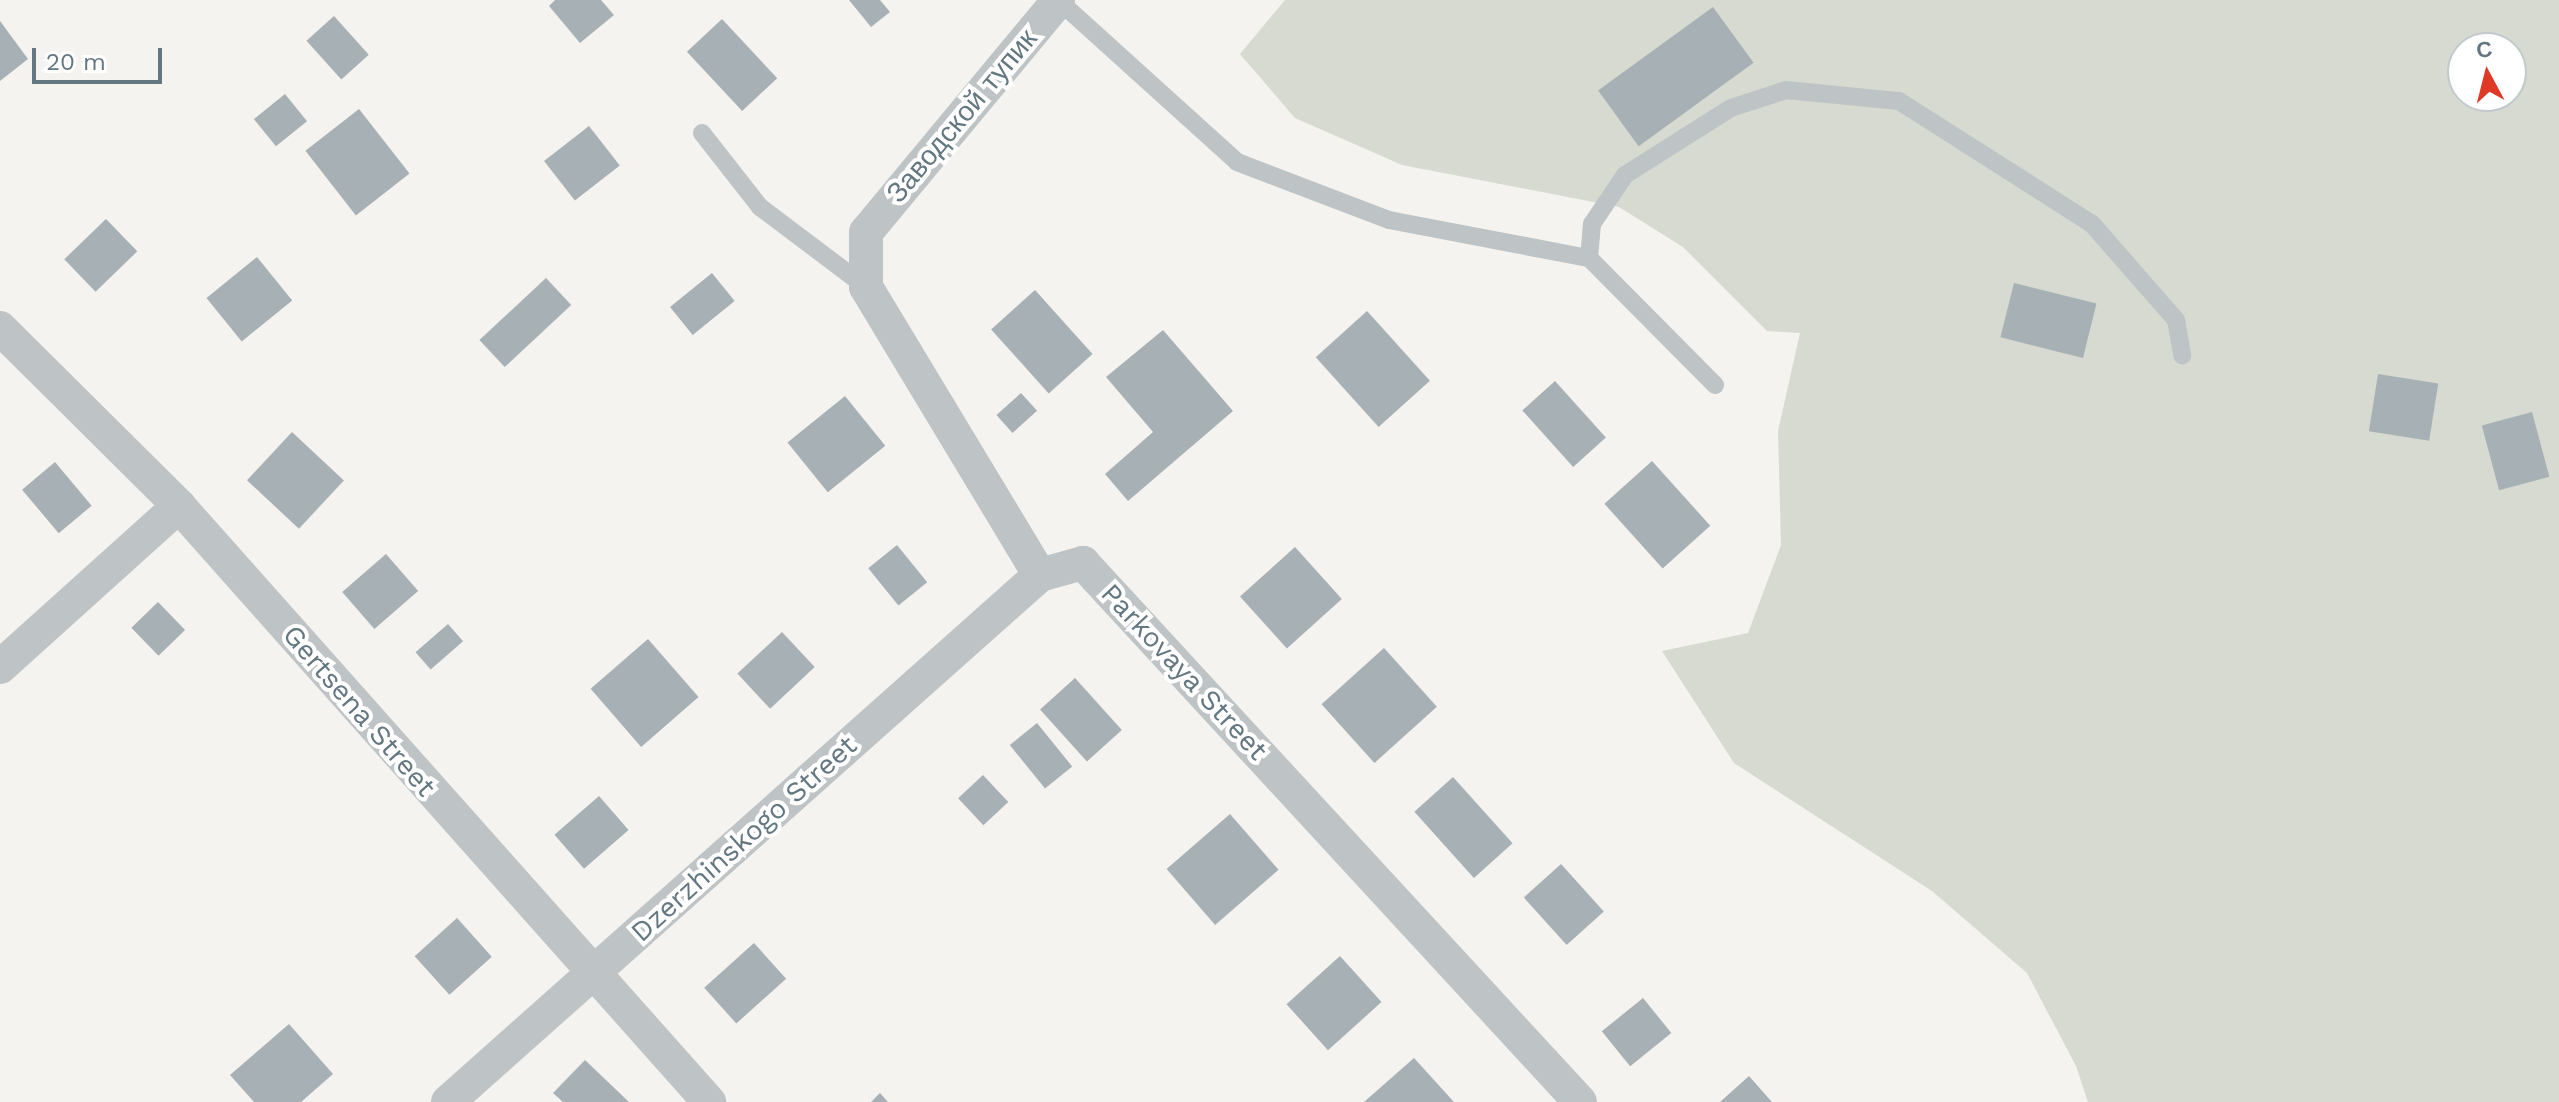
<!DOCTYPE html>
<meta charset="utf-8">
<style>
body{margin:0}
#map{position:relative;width:2559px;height:1102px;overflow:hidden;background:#f4f3ef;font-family:"Work Sans",sans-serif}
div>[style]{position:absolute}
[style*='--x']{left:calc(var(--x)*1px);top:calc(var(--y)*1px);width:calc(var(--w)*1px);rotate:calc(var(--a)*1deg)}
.green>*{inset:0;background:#d6dad0}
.building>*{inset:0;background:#a7b0b4;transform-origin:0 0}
.service>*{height:18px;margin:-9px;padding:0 9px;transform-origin:9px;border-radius:9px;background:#bec3c5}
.minor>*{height:34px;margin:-17px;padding:0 17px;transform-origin:17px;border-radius:17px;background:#bec3c5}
span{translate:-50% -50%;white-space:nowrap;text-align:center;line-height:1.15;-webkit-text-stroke:8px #fff;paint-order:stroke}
.street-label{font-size:28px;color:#637780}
.north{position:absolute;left:2447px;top:32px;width:80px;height:80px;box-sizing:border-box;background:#fff;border:2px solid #c1c9cc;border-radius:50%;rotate:353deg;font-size:22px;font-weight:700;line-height:32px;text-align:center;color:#637780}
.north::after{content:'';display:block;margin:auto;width:28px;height:36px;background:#df3824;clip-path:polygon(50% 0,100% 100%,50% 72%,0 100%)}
.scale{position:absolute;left:32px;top:48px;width:130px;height:36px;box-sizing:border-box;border:4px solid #637780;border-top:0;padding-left:10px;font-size:24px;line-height:28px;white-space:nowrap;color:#637780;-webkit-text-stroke:6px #fff;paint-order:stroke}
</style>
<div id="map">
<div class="green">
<div style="clip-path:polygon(evenodd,1285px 0,2559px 0,2559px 1102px,2088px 1102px,2076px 1066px,2027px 973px,1932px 891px,1734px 763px,1662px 651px,1748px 633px,1781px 545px,1778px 431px,1800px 333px,1767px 331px,1683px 247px,1619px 207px,1402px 165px,1295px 118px,1240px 54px,1285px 0,2463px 48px,2511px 48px,2511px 96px,2463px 96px,2463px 48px)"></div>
</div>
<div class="building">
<div style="clip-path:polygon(555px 0,601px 0,614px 15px,580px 43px,549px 6px)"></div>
<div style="clip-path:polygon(849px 0,880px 0,890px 12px,871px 27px)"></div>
<div style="left:1713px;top:7px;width:69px;height:142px;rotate:54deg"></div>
<div style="left:334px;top:16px;width:52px;height:37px;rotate:48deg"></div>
<div style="left:722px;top:19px;width:81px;height:48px;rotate:47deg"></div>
<div style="clip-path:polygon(0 21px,28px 59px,0 81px)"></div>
<div style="left:285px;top:94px;width:35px;height:40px;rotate:51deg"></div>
<div style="left:359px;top:109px;width:82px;height:68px;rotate:52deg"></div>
<div style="left:589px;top:126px;width:50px;height:57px;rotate:52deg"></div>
<div style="left:106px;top:219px;width:45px;height:58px;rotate:46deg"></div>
<div style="left:257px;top:257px;width:56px;height:65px;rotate:51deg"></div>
<div style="left:712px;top:273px;width:36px;height:54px;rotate:51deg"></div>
<div style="left:546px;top:278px;width:37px;height:91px;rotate:47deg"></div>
<div style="left:2014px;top:283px;width:85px;height:56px;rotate:14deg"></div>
<div style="left:1035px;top:290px;width:86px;height:59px;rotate:48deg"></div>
<div style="left:1367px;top:311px;width:94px;height:69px;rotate:48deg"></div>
<div style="clip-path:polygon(1163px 330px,1233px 411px,1128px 501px,1105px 474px,1153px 432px,1106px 377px)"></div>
<div style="left:2378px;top:374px;width:61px;height:58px;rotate:9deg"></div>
<div style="left:1555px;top:381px;width:76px;height:44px;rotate:48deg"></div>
<div style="left:1021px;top:393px;width:24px;height:33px;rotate:48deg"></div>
<div style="left:845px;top:396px;width:64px;height:74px;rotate:51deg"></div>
<div style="left:2532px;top:412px;width:67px;height:52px;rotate:75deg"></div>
<div style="left:292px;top:432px;width:71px;height:66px;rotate:43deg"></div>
<div style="left:1652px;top:461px;width:87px;height:64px;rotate:48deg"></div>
<div style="left:55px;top:462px;width:57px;height:43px;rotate:50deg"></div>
<div style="left:897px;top:545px;width:48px;height:37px;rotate:51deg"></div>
<div style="left:1295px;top:547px;width:70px;height:74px;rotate:48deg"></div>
<div style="left:386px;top:554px;width:49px;height:58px;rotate:49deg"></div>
<div style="left:158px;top:602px;width:39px;height:37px;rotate:46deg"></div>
<div style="left:448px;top:624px;width:23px;height:43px;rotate:49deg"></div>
<div style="left:782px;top:632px;width:48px;height:61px;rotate:47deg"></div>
<div style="left:648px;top:639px;width:77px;height:76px;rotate:49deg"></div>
<div style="left:1384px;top:648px;width:79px;height:84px;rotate:48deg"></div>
<div style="left:1075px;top:678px;width:70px;height:47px;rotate:48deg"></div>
<div style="left:1037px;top:723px;width:56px;height:35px;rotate:51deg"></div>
<div style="left:983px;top:775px;width:37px;height:34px;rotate:47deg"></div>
<div style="left:1453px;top:777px;width:89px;height:52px;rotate:48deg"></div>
<div style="left:599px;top:796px;width:45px;height:59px;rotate:49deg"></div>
<div style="left:1230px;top:814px;width:74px;height:84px;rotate:49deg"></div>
<div style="left:1561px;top:864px;width:64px;height:50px;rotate:48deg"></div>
<div style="left:457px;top:918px;width:52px;height:57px;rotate:48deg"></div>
<div style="left:754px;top:943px;width:48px;height:67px;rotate:48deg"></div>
<div style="left:1340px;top:956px;width:62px;height:72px;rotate:48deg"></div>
<div style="left:1643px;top:998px;width:45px;height:53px;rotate:51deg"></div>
<div style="clip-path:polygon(289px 1024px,333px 1074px,301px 1102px,254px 1102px,230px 1075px)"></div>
<div style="clip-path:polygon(1414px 1058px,1454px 1102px,1364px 1102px)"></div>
<div style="clip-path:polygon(585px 1060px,629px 1102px,563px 1102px,553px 1093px)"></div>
<div style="clip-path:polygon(1749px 1076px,1772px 1102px,1720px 1102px)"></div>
<div style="clip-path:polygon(880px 1093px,888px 1102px,871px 1102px)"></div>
</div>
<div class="service">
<div style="--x:1058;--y:0;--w:241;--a:42.1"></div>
<div style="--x:1237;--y:162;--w:163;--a:20.9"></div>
<div style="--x:1389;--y:220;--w:204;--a:10.8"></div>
<div style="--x:1589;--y:258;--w:179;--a:45.2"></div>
<div style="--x:702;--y:133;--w:94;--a:51.9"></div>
<div style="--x:760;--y:207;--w:133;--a:37"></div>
<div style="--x:1589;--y:258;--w:34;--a:-85"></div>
<div style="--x:1592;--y:224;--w:59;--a:-56"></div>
<div style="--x:1625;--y:175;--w:125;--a:-32.3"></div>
<div style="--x:1731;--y:108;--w:58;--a:-18.1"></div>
<div style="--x:1786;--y:90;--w:114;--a:5.6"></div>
<div style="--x:1899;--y:101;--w:229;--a:32.5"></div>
<div style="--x:2092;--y:224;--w:128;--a:48.8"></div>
<div style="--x:2176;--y:320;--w:36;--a:80"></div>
</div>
<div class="minor">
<div style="--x:1058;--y:1;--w:300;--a:129.7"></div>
<div style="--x:866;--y:232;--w:55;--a:90"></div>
<div style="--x:866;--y:287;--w:336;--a:58.9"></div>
<div style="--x:1040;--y:575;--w:45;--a:-15.6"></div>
<div style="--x:1083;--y:563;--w:733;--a:47.32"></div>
<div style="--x:0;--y:328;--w:252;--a:44.8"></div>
<div style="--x:179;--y:506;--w:798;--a:48.35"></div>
<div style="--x:0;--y:667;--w:241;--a:-42"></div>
<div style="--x:448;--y:1102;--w:793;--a:-41.68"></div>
</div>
<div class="street-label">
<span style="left:962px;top:116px;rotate:-50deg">Заводской тупик</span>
<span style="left:1184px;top:672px;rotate:47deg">Parkovaya Street</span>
<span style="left:359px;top:711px;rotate:49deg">Gertsena Street</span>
<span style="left:744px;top:839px;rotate:-42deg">Dzerzhinskogo Street</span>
</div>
<div class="north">С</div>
<div class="scale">20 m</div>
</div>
